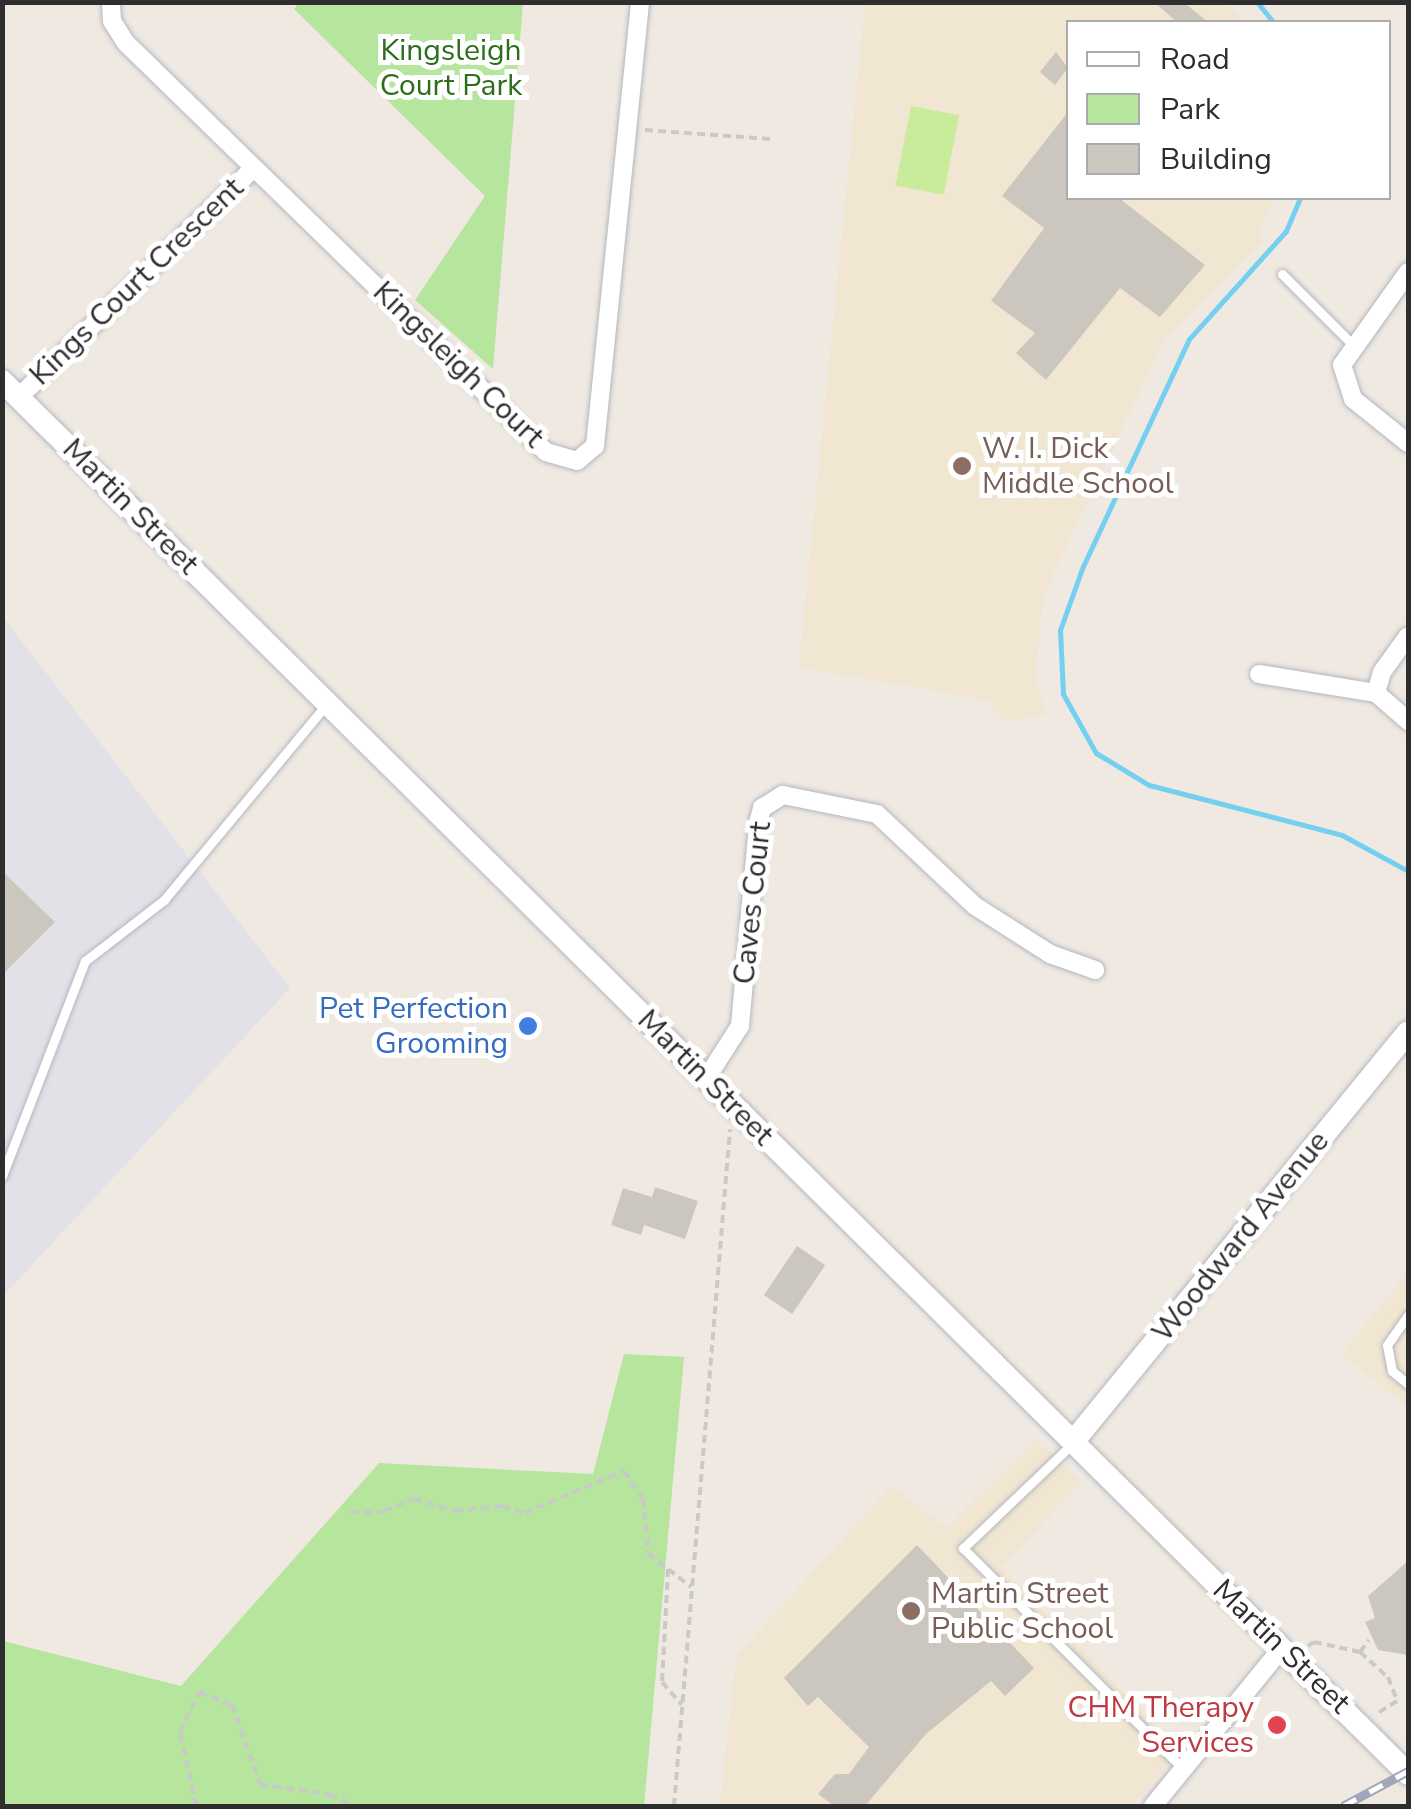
<!DOCTYPE html>
<style>
body{margin:0}
#map{position:relative;width:1411px;height:1809px;overflow:hidden;background:#efe9e1;font-family:"Nunito Sans",sans-serif}
div>[style]{position:absolute}
[style*='--x']{left:calc(var(--x)*1px);top:calc(var(--y)*1px);width:calc(var(--w)*1px);rotate:calc(var(--a)*1deg)}
.industrial>*{inset:0;background:#e3e1e8}
.education>*{inset:0;background:#f0e6d1}
.green>*{inset:0;background:#b6e59e}
.pitch>*{inset:0;background:#c9ec9a;transform-origin:0 0}
.stream>*{height:5px;margin:-2.5px;padding:0 2.5px;transform-origin:2.5px;border-radius:2.5px;background:#75cff0}
.building>*{inset:0;background:#cbc7bf;transform-origin:0 0}
.path>*{height:4px;margin-top:-2px;transform-origin:0;background:repeating-linear-gradient(90deg,#c9c9c9 0 8px,transparent 0 13px)}
.roads{filter:drop-shadow(0 0 2px #b4b7c1) drop-shadow(0 0 2px #b4b7c1)}
.lane>*{height:9px;margin:-4.5px;padding:0 4.5px;transform-origin:4.5px;border-radius:4.5px;background:#fff}
.street>*{height:18px;margin:-9px;padding:0 9px;transform-origin:9px;border-radius:9px;background:#fff}
.secondary>*{height:22px;margin:-11px;padding:0 11px;transform-origin:11px;border-radius:11px;background:#fff}
.rail>*{height:9px;margin-top:-4.5px;transform-origin:0;background:repeating-linear-gradient(90deg,#fff 0 15px,#a3a6b8 0 30px);box-sizing:border-box;border-block:2px solid #a3a6b8}
.dots>*{width:28px;height:28px;translate:-50% -50%;box-sizing:border-box;border:5px solid #fff;border-radius:50%}
span{translate:-50% -50%;white-space:nowrap;text-align:center;line-height:1.15;-webkit-text-stroke:10px #fff;paint-order:stroke}
.park-label{font-size:30px;color:#2c6e1b}
.street-label{font-size:30px;color:#2e2e2e}
.education-label{font-size:30px;color:#785e54}
.left{translate:0 -50%;text-align:left}
.shop-label{font-size:30px;color:#366cbe}
.right{translate:-100% -50%;text-align:right}
.health-label{font-size:30px;color:#be3a42}
.frame{position:absolute;inset:0;border:5px solid #2e2e2e;pointer-events:none}
.legend{position:absolute;left:1066px;top:20px;width:325px;height:180px;box-sizing:border-box;background:#fff;border:2px solid #ababab;margin:0;padding:12px 18px;list-style:none;font-size:30px;color:#2e2e2e}
.legend li{display:flex;align-items:center;gap:20px;height:50px}
.legend b{width:50px;border:2px solid #ababab}
</style>
<div id="map">
<div class="industrial">
<div style="clip-path:polygon(2px 616px,290px 988px,3px 1296px,2px 1296px)"></div>
</div>
<div class="education">
<div style="clip-path:polygon(865px 3px,1227px 3px,1245px 22px,1068px 22px,1068px 198px,1275px 198px,1259px 227px,1264px 240px,1165px 338px,1044px 594px,1035px 676px,1046px 714px,1005px 722px,987px 700px,799px 667px)"></div>
<div style="clip-path:polygon(1408px 1272px,1408px 1407px,1341px 1354px)"></div>
<div style="clip-path:polygon(1037px 1439px,1081px 1482px,1002px 1567px,1180px 1750px,1131px 1806px,720px 1806px,736px 1657px,891px 1486px,946px 1528px)"></div>
</div>
<div class="green">
<div style="clip-path:polygon(299px 3px,523px 3px,493px 369px,415px 300px,485px 196px,294px 9px)"></div>
<div style="clip-path:polygon(624px 1354px,684px 1357px,644px 1806px,3px 1806px,3px 1641px,181px 1686px,379px 1463px,593px 1474px)"></div>
</div>
<div class="pitch">
<div style="left:911px;top:106px;width:49px;height:81px;rotate:11deg"></div>
</div>
<div class="stream">
<div style="--x:1257;--y:2;--w:26;--a:51"></div>
<div style="--x:1300;--y:198;--w:36;--a:113"></div>
<div style="--x:1286;--y:231;--w:145;--a:131.9"></div>
<div style="--x:1189;--y:339;--w:251;--a:115"></div>
<div style="--x:1083;--y:566;--w:68;--a:109.8"></div>
<div style="--x:1060;--y:630;--w:64;--a:87.3"></div>
<div style="--x:1063;--y:694;--w:68;--a:60.8"></div>
<div style="--x:1096;--y:753;--w:62;--a:31.1"></div>
<div style="--x:1149;--y:785;--w:199;--a:14.5"></div>
<div style="--x:1342;--y:835;--w:75;--a:28.6"></div>
</div>
<div class="building">
<div style="clip-path:polygon(1154px 2px,1183px 2px,1208px 22px,1177px 22px)"></div>
<div style="clip-path:polygon(1056px 52px,1068px 68px,1055px 85px,1040px 72px)"></div>
<div style="clip-path:polygon(1068px 112px,1068px 198px,1119px 198px,1205px 265px,1160px 317px,1120px 288px,1046px 380px,1016px 353px,1035px 333px,991px 301px,1044px 228px,1002px 196px)"></div>
<div style="clip-path:polygon(2px 871px,55px 922px,2px 975px)"></div>
<div style="clip-path:polygon(655px 1187px,698px 1201px,685px 1239px,644px 1225px,641px 1235px,611px 1225px,623px 1188px,652px 1197px)"></div>
<div style="left:797px;top:1246px;width:34px;height:59px;rotate:34deg"></div>
<div style="clip-path:polygon(917px 1545px,1034px 1668px,1005px 1696px,991px 1681px,926px 1734px,865px 1806px,834px 1806px,818px 1794px,835px 1774px,849px 1774px,869px 1747px,818px 1697px,808px 1706px,784px 1678px)"></div>
<div style="clip-path:polygon(1408px 1561px,1408px 1655px,1378px 1650px,1365px 1622px,1375px 1618px,1368px 1596px)"></div>
</div>
<div class="path">
<div style="--x:645;--y:130;--w:126;--a:4.1"></div>
<div style="--x:351;--y:1513;--w:33;--a:-3"></div>
<div style="--x:384;--y:1511;--w:32;--a:-22"></div>
<div style="--x:414;--y:1499;--w:43;--a:16.3"></div>
<div style="--x:455;--y:1511;--w:47;--a:-6.1"></div>
<div style="--x:502;--y:1506;--w:24;--a:17"></div>
<div style="--x:525;--y:1513;--w:108;--a:-23"></div>
<div style="--x:624;--y:1471;--w:34;--a:56"></div>
<div style="--x:643;--y:1499;--w:54;--a:84.7"></div>
<div style="--x:648;--y:1553;--w:55;--a:38.3"></div>
<div style="--x:668;--y:1569;--w:113;--a:93"></div>
<div style="--x:662;--y:1682;--w:30;--a:49"></div>
<div style="--x:1308;--y:1646;--w:7;--a:-34"></div>
<div style="--x:1314;--y:1642;--w:47;--a:12.3"></div>
<div style="--x:1360;--y:1652;--w:38;--a:42"></div>
<div style="--x:1388;--y:1677;--w:26;--a:69"></div>
<div style="--x:1397;--y:1701;--w:22;--a:148"></div>
<div style="--x:1360;--y:1652;--w:15;--a:-53"></div>
<div style="--x:196;--y:1806;--w:76;--a:-102.2"></div>
<div style="--x:180;--y:1732;--w:44;--a:-64.6"></div>
<div style="--x:199;--y:1692;--w:35;--a:22"></div>
<div style="--x:232;--y:1705;--w:84;--a:70.5"></div>
<div style="--x:260;--y:1784;--w:71;--a:8.9"></div>
<div style="--x:330;--y:1795;--w:26;--a:25"></div>
<div style="--x:674;--y:1806;--w:679;--a:-85.27"></div>
</div>
<div class="roads">
<div class="lane">
<div style="--x:1282;--y:274;--w:99;--a:45"></div>
<div style="--x:2;--y:1176;--w:230;--a:-68.9"></div>
<div style="--x:85;--y:961;--w:100;--a:-37.7"></div>
<div style="--x:164;--y:900;--w:252;--a:-50.3"></div>
<div style="--x:1408;--y:1315;--w:37;--a:125"></div>
<div style="--x:1387;--y:1345;--w:26;--a:79"></div>
<div style="--x:1392;--y:1371;--w:21;--a:39"></div>
<div style="--x:1072;--y:1444;--w:151;--a:136.3"></div>
<div style="--x:963;--y:1548;--w:312;--a:45.1"></div>
</div>
<div class="street">
<div style="--x:111;--y:2;--w:19;--a:87"></div>
<div style="--x:112;--y:21;--w:26;--a:58"></div>
<div style="--x:126;--y:43;--w:586;--a:44.24"></div>
<div style="--x:546;--y:452;--w:32;--a:16"></div>
<div style="--x:577;--y:461;--w:23;--a:-40"></div>
<div style="--x:595;--y:446;--w:446;--a:-84.2"></div>
<div style="--x:1408;--y:272;--w:114;--a:125.4"></div>
<div style="--x:1342;--y:365;--w:36;--a:72"></div>
<div style="--x:1353;--y:399;--w:70;--a:38.7"></div>
<div style="--x:19;--y:397;--w:328;--a:-44.3"></div>
<div style="--x:1259;--y:674;--w:119;--a:9.2"></div>
<div style="--x:1376;--y:693;--w:43;--a:41.2"></div>
<div style="--x:1376;--y:693;--w:22;--a:-74"></div>
<div style="--x:1382;--y:672;--w:44;--a:-54.2"></div>
<div style="--x:706;--y:1079;--w:63;--a:-57.3"></div>
<div style="--x:740;--y:1026;--w:204;--a:-84.9"></div>
<div style="--x:758;--y:823;--w:16;--a:-75"></div>
<div style="--x:762;--y:808;--w:25;--a:-32"></div>
<div style="--x:783;--y:795;--w:96;--a:11.4"></div>
<div style="--x:877;--y:814;--w:134;--a:43.2"></div>
<div style="--x:975;--y:906;--w:89;--a:32.6"></div>
<div style="--x:1050;--y:954;--w:48;--a:19.6"></div>
<div style="--x:1153;--y:1806;--w:203;--a:-50.8"></div>
</div>
<div class="secondary">
<div style="--x:2;--y:381;--w:1979;--a:44.73"></div>
<div style="--x:1073;--y:1442;--w:529;--a:-50.75"></div>
</div>
</div>
<div class="rail">
<div style="--x:1343;--y:1806;--w:74;--a:-28.3"></div>
</div>
<div class="dots">
<div style="left:962px;top:466px;background:#8d6e63"></div>
<div style="left:528px;top:1026px;background:#3f7fe0"></div>
<div style="left:911px;top:1611px;background:#8d6e63"></div>
<div style="left:1277px;top:1725px;background:#e0444e"></div>
</div>
<div class="park-label">
<span style="left:451px;top:68px">Kingsleigh<br>Court Park</span>
</div>
<div class="street-label">
<span style="left:137px;top:282px;rotate:-44deg">Kings Court Crescent</span>
<span style="left:458px;top:365px;rotate:44deg">Kingsleigh Court</span>
<span style="left:130px;top:507px;rotate:45deg">Martin Street</span>
<span style="left:753px;top:903px;rotate:-84deg">Caves Court</span>
<span style="left:705px;top:1078px;rotate:45deg">Martin Street</span>
<span style="left:1241px;top:1237px;rotate:-51deg">Woodward Avenue</span>
<span style="left:1281px;top:1647px;rotate:44deg">Martin Street</span>
</div>
<div class="education-label">
<span class="left" style="left:982px;top:466px">W. I. Dick<br>Middle School</span>
<span class="left" style="left:931px;top:1611px">Martin Street<br>Public School</span>
</div>
<div class="shop-label">
<span class="right" style="left:508px;top:1026px">Pet Perfection<br>Grooming</span>
</div>
<div class="health-label">
<span class="right" style="left:1254px;top:1725px">CHM Therapy<br>Services</span>
</div>
<div class="frame"></div>
<ul class="legend">
<li><b style="height:12px;background:#fff"></b>Road</li>
<li><b style="height:28px;background:#b6e59e"></b>Park</li>
<li><b style="height:28px;background:#cbc7bf"></b>Building</li>
</ul>
</div>
